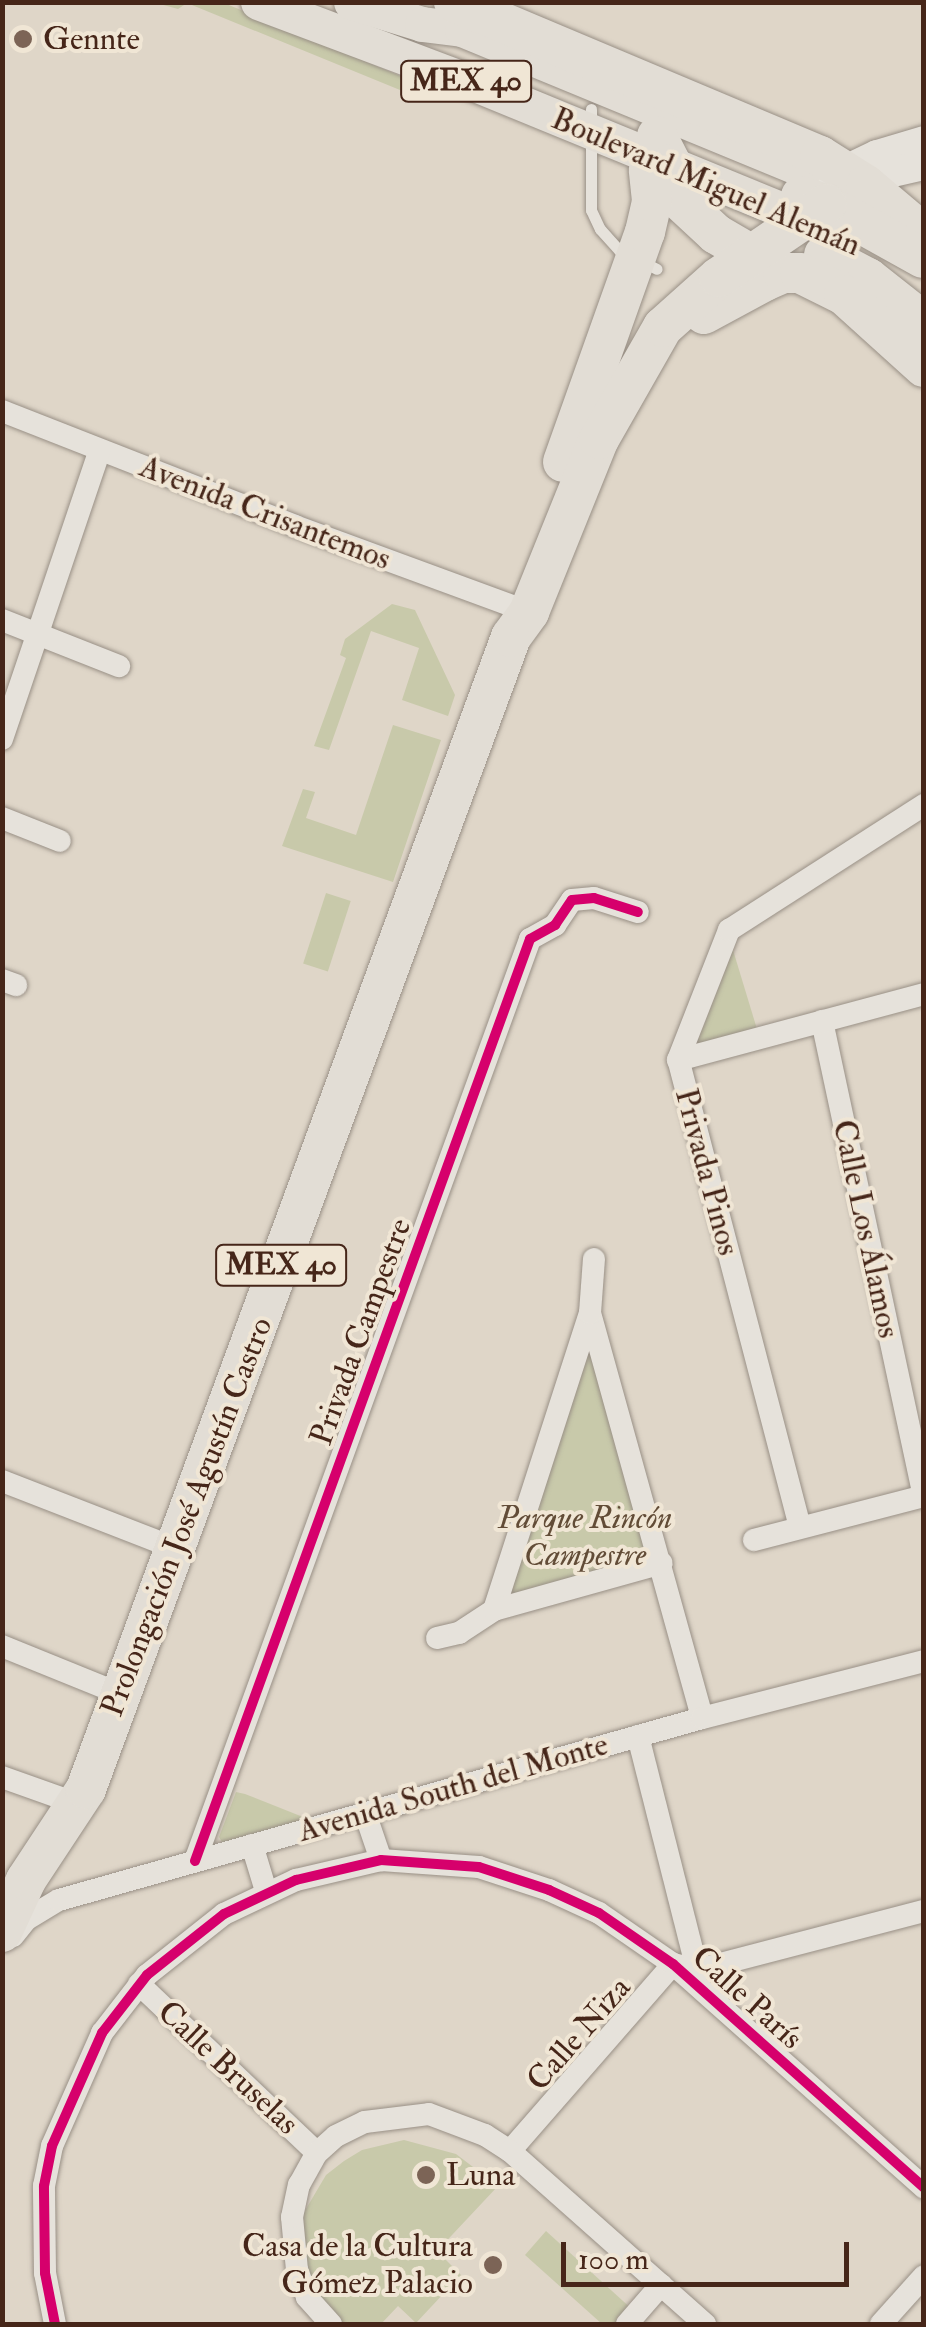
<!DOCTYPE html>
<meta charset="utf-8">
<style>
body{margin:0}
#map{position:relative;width:926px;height:2327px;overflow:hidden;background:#dfd6c8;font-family:"IM FELL Double Pica",serif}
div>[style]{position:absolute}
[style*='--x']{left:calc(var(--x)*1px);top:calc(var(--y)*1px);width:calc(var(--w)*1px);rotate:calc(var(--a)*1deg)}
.green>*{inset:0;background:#c8c9aa;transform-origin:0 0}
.roads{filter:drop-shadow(0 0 2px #999086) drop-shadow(0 0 2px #999086)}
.lane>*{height:11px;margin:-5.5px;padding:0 5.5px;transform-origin:5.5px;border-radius:5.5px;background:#e6e2db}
.street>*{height:22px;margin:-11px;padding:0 11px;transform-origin:11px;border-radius:11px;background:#e6e2db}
.secondary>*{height:30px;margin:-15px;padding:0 15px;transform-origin:15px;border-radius:15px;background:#e6e2db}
.primary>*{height:35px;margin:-17.5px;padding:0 17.5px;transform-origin:17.5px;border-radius:17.5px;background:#e2ddd5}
.highway>*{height:40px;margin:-20px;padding:0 20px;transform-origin:20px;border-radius:20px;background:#e2ddd5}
.cycleway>*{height:10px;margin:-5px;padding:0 5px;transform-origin:5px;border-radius:5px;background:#d6006c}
.dots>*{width:28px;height:28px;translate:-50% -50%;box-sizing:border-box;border:5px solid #f0e6d5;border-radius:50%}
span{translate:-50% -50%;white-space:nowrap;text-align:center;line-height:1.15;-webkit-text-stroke:8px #f0e6d5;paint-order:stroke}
.shield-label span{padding:2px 8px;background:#f0e6d5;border:2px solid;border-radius:8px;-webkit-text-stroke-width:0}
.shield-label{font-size:30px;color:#462619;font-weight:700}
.poi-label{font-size:32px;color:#462619}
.left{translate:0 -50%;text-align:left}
.right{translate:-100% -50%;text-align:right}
.street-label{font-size:32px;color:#462619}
.park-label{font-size:32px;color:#624c37;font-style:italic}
.frame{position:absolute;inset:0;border:5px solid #462619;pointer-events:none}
.scale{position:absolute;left:561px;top:2242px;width:288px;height:45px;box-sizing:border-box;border:5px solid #462619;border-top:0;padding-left:12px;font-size:30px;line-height:35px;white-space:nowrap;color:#462619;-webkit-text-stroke:8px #f0e6d5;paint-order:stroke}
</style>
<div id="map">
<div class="green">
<div style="clip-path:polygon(156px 3px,224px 3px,427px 87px,422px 99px,187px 3px,178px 9px)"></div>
<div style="clip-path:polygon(392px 604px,415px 610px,455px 695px,448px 716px,402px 700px,419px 648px,371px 631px,329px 750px,314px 746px,346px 658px,340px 655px,345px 639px)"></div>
<div style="clip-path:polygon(393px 725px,441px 740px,393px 882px,282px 846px,303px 789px,315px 792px,306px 818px,356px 835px)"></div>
<div style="left:326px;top:893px;width:26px;height:74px;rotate:18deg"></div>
<div style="clip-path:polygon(733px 950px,760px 1039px,691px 1058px)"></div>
<div style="clip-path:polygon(588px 1342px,651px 1567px,507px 1603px)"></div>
<div style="clip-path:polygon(236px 1792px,245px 1794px,308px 1819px,225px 1847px,219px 1837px)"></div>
<div style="clip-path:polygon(404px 2140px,456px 2154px,498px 2186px,437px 2251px,461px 2275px,416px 2323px,398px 2306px,381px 2324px,326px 2324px,309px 2301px,303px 2214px,326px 2175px,344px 2161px,362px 2150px)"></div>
<div style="clip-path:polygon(546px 2231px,634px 2311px,622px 2324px,602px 2324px,525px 2255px)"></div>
</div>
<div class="roads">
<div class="lane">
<div style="--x:591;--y:109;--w:101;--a:90"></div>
<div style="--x:591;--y:210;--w:21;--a:65"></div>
<div style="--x:600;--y:229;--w:28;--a:48"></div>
<div style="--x:619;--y:250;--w:42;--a:26.6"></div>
</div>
<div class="street">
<div style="--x:2;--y:411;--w:315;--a:21.4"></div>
<div style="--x:295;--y:526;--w:249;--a:20.2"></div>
<div style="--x:2;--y:620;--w:126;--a:21.5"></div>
<div style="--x:2;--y:739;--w:305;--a:-71.3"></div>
<div style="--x:2;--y:818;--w:62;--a:21.6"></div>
<div style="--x:2;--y:980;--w:15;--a:20"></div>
<div style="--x:822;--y:1021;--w:485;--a:77.9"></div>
<div style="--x:678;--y:1060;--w:255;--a:-15"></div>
<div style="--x:590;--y:1313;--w:420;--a:74.5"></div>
<div style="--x:2;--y:1481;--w:188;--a:21.2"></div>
<div style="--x:800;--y:1527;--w:483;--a:-104.6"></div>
<div style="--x:678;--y:1060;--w:140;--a:-68.6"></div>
<div style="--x:729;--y:930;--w:232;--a:-32.7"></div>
<div style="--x:754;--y:1540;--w:176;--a:-14.5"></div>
<div style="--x:494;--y:1610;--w:312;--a:-72.1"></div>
<div style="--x:590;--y:1313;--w:54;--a:-85.8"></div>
<div style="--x:437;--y:1638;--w:23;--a:-13"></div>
<div style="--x:459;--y:1633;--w:42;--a:-33.3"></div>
<div style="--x:494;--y:1610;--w:174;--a:-15.6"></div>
<div style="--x:2;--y:1646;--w:127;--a:22.1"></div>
<div style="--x:638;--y:1736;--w:241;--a:75.8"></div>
<div style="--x:2;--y:1777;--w:81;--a:19.6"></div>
<div style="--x:365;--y:1813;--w:50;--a:71.2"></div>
<div style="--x:252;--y:1845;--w:48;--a:73.1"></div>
<div style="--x:195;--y:1861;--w:981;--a:-70.03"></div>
<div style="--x:530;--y:939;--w:29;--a:-29"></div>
<div style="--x:555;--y:925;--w:30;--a:-56"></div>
<div style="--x:572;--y:900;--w:22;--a:-5"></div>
<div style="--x:594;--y:898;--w:46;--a:17.7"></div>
<div style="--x:13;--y:1936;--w:22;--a:-51"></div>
<div style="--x:27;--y:1919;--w:37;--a:-31"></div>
<div style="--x:59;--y:1900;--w:668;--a:-15.8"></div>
<div style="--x:702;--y:1718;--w:229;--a:-14.4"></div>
<div style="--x:139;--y:1984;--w:245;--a:43.5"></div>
<div style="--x:510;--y:2151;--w:248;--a:-48.9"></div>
<div style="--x:673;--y:1964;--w:25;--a:14"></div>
<div style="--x:697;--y:1970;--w:235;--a:-14.6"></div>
<div style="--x:55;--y:2324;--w:52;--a:-101.1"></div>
<div style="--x:45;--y:2273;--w:87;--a:-90.7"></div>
<div style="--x:44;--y:2186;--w:41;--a:-78.7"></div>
<div style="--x:52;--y:2146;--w:124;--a:-66.1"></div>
<div style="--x:102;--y:2033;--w:73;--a:-52.2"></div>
<div style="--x:147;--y:1975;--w:98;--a:-38.4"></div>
<div style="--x:224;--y:1914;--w:80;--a:-25.3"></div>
<div style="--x:296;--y:1880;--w:87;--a:-13.2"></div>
<div style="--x:381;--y:1860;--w:98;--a:4.1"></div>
<div style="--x:479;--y:1867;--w:74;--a:18.2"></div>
<div style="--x:549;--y:1890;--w:55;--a:24.7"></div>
<div style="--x:599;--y:1913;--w:90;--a:34.6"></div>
<div style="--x:673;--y:1964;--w:336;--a:41.7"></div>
<div style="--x:331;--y:2324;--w:36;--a:-132"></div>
<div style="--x:307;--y:2297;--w:29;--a:-110"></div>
<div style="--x:297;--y:2270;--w:53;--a:-95.4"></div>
<div style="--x:292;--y:2217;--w:33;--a:-78"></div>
<div style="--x:299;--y:2185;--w:37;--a:-61"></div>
<div style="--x:317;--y:2153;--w:25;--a:-42"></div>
<div style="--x:336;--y:2136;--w:32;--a:-26"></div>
<div style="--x:365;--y:2122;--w:64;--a:-7.1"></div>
<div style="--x:429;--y:2114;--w:60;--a:20.6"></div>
<div style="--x:485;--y:2135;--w:30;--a:33"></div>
<div style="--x:510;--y:2151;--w:261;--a:41.6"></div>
<div style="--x:627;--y:2324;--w:52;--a:-48.9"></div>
<div style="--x:881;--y:2324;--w:64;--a:-48.1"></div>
</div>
<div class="secondary">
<div style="--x:829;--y:178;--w:53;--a:-25.6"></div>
<div style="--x:877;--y:155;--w:49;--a:-16.6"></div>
<div style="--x:852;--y:192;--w:42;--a:-27.2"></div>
<div style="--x:889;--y:173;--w:36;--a:-13"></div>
</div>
<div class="primary">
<div style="--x:258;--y:2;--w:224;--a:20.6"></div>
<div style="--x:468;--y:81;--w:337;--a:22.3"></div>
<div style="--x:351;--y:2;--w:74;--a:17.2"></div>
<div style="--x:422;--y:24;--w:40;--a:7.1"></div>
<div style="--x:462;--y:29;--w:370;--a:22.4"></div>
</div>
<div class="highway">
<div style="--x:454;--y:2;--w:397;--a:22.8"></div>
<div style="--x:820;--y:156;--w:54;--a:32.2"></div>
<div style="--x:866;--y:185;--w:76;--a:40.2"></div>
<div style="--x:657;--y:136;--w:31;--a:63"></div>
<div style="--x:671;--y:164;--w:32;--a:81"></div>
<div style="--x:659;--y:181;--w:78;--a:42.9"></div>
<div style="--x:716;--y:234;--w:64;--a:30.2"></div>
<div style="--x:801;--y:196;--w:26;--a:18"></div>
<div style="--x:826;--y:204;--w:111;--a:29.1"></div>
<div style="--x:824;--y:255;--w:50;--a:27.6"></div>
<div style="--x:868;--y:278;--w:71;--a:38.2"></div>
<div style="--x:704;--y:314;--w:69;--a:-28.4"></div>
<div style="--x:765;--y:281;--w:20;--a:-24"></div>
<div style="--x:783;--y:273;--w:17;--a:0"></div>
<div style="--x:800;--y:273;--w:49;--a:26.6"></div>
<div style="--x:844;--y:295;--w:108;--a:42"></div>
<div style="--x:563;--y:462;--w:244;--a:-70.4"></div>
<div style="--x:645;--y:232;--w:32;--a:-77"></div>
<div style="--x:652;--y:201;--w:31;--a:-96"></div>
<div style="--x:2;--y:1932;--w:57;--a:-65.2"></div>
<div style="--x:26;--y:1880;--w:109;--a:-56.6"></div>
<div style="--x:86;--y:1789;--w:1228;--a:-69.75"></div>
<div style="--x:511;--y:637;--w:31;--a:-54"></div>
<div style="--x:529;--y:612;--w:187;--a:-68"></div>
<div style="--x:599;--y:439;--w:129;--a:-60.3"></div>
<div style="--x:663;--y:327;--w:75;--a:-41.8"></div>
<div style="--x:719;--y:277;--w:130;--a:-34.3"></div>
</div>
</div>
<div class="cycleway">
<div style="--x:195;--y:1861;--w:981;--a:-70.03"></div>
<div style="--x:530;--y:939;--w:29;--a:-29"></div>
<div style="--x:555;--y:925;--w:30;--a:-56"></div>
<div style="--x:572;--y:900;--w:22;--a:-5"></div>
<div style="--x:594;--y:898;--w:46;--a:17.7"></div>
<div style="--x:55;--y:2324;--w:52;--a:-101.1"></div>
<div style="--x:45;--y:2273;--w:87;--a:-90.7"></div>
<div style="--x:44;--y:2186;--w:41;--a:-78.7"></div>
<div style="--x:52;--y:2146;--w:124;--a:-66.1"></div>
<div style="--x:102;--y:2033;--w:73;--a:-52.2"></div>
<div style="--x:147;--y:1975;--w:98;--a:-38.4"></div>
<div style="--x:224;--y:1914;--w:80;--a:-25.3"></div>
<div style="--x:296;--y:1880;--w:87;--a:-13.2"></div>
<div style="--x:381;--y:1860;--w:98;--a:4.1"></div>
<div style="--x:479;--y:1867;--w:74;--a:18.2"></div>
<div style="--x:549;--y:1890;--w:55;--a:24.7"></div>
<div style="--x:599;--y:1913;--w:90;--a:34.6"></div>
<div style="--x:673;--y:1964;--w:336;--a:41.7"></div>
</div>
<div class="dots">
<div style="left:23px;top:39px;background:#7c6456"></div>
<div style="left:426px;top:2175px;background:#7c6456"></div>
<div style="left:493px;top:2265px;background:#7c6456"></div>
</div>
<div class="shield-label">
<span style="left:466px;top:81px">MEX 40</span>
<span style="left:281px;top:1265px">MEX 40</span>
</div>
<div class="poi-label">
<span class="left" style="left:43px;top:39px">Gennte</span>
<span class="left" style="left:446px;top:2175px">Luna</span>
<span class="right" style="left:473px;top:2265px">Casa de la Cultura<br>Gómez Palacio</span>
</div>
<div class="street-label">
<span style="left:706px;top:182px;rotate:23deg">Boulevard Miguel Alemán</span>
<span style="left:265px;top:513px;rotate:21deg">Avenida Crisantemos</span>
<span style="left:707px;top:1172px;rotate:75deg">Privada Pinos</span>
<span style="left:866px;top:1229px;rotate:78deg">Calle Los Álamos</span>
<span style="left:361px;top:1332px;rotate:-70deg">Privada Campestre</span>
<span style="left:187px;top:1517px;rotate:-69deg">Prolongación José Agustín Castro</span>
<span style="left:453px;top:1788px;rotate:-16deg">Avenida South del Monte</span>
<span style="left:747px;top:1998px;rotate:42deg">Calle París</span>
<span style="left:579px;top:2034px;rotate:-49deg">Calle Niza</span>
<span style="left:228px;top:2068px;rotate:43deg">Calle Bruselas</span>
</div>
<div class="park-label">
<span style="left:585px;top:1537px">Parque Rincón<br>Campestre</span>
</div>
<div class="frame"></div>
<div class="scale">100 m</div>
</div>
